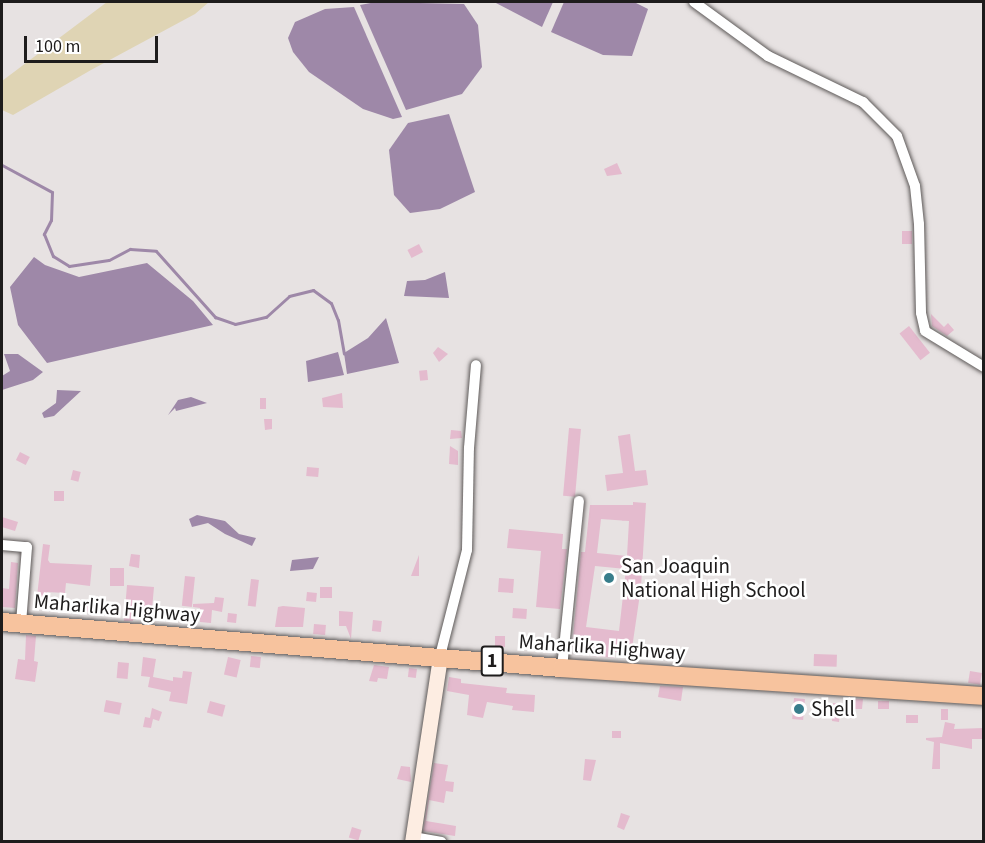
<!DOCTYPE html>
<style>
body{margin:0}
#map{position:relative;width:985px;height:843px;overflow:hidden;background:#e7e2e2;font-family:"Source Sans 3",sans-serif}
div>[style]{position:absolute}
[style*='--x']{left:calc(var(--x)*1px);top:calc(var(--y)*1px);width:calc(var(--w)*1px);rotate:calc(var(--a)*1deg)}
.green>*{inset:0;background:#dfd4b4}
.water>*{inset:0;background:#9e88a8}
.stream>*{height:3px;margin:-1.5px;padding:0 1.5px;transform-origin:1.5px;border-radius:1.5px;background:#9e88a8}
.building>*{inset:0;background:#e4bbce;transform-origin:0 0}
.roads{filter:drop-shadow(0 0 2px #5e5a59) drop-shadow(0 0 2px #5e5a59)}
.street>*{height:10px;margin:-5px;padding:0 5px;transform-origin:5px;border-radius:5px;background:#fff}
.secondary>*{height:15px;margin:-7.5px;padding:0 7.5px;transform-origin:7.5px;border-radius:7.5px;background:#fdede2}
.highway>*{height:18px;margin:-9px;padding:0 9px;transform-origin:9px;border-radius:9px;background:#f7c39e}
.dots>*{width:16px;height:16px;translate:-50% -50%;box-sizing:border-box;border:3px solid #fff;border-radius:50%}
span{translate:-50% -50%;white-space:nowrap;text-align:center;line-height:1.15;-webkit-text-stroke:5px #fff;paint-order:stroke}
.shield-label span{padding:2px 4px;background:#fff;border:2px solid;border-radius:4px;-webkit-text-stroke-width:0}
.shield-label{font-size:20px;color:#1e1c1c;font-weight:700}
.poi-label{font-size:21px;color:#1e1c1c}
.left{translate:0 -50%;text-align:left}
.street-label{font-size:21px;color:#1e1c1c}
.frame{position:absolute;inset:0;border:3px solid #1e1c1c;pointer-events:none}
.scale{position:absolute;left:24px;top:36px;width:134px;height:27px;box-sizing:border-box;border:3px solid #1e1c1c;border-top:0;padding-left:8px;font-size:18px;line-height:21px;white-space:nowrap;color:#1e1c1c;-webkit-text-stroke:4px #fff;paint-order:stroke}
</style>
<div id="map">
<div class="green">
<div style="clip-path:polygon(107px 2px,209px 2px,195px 14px,91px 70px,13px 115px,2px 110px,2px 81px)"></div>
</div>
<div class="water">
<div style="clip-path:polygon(376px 2px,464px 4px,478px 25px,482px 67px,462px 94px,406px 110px,360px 5px)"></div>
<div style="clip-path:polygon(494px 2px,553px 2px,542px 27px)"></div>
<div style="clip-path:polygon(564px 2px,634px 2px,648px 9px,632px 56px,603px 55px,551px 32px)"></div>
<div style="clip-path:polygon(354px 7px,402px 117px,393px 119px,363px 109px,309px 72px,293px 52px,288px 38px,295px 22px,325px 9px)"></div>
<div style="clip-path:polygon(449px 114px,475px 192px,440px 209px,410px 213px,394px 195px,389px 150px,408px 123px)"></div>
<div style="clip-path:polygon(34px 257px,45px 265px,79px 277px,147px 263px,193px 301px,213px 325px,47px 363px,18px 325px,10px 287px)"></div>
<div style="clip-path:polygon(445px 272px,449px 298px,404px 296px,407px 281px,425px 280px)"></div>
<div style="clip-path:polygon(386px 318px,399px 363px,347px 374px,344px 353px,368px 338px)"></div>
<div style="clip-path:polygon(338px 352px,344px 375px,308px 382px,306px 361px)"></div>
<div style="clip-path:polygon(4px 354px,18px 354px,43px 372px,33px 380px,2px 390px,2px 376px,10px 371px)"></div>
<div style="clip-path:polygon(57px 390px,81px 391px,54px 416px,44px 418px,42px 413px,56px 403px)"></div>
<div style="clip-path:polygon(191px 397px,207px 403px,176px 411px,175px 408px,168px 415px,178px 400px)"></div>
<div style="clip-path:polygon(197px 515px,225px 521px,239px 534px,256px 538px,252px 546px,225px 534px,208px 523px,192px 527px,189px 519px)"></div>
<div style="clip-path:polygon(319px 557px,313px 569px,290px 571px,292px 560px)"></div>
</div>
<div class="stream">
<div style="--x:2;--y:165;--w:57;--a:28.4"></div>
<div style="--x:52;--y:192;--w:28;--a:92"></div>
<div style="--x:51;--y:220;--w:16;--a:117"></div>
<div style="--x:44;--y:234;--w:24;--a:68"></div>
<div style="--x:53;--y:256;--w:19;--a:32"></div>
<div style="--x:69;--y:266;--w:40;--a:-8.5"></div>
<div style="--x:109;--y:260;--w:24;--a:-28"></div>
<div style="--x:130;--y:249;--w:26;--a:4"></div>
<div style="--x:156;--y:251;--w:89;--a:48.2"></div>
<div style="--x:215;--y:317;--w:21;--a:19"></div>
<div style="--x:235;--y:324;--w:32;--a:-13"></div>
<div style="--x:266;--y:317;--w:31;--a:-42"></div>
<div style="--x:289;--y:296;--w:25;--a:-14"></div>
<div style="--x:313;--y:290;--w:22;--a:36"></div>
<div style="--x:331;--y:303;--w:18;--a:68"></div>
<div style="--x:338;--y:320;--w:34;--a:80"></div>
</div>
<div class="building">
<div style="clip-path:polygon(617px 163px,622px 174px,607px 176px,604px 169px)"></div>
<div style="left:902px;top:231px;width:10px;height:13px"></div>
<div style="left:419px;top:244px;width:9px;height:13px;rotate:63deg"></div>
<div style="clip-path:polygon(931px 314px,944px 327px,948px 323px,954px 330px,947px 336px,932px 326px)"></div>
<div style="left:909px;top:326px;width:34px;height:12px;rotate:52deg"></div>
<div style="clip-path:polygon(438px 347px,448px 354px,439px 362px,433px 353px)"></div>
<div style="left:427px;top:370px;width:10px;height:8px;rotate:84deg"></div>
<div style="clip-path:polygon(342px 393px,343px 408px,323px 407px,322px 398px)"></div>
<div style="left:260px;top:398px;width:6px;height:11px"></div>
<div style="clip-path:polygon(264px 419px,272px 419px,272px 429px,265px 430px)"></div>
<div style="left:569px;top:428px;width:12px;height:68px;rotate:5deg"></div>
<div style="clip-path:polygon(451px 430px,461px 431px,462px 438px,450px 439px)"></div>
<div style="clip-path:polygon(630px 434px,635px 471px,646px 470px,648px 485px,607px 491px,605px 475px,623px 473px,618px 436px)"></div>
<div style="clip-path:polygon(450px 446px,458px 451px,458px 465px,449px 464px)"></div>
<div style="left:20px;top:452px;width:11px;height:9px;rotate:27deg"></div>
<div style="left:307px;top:467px;width:12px;height:9px;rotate:5deg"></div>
<div style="left:73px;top:470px;width:8px;height:10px;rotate:14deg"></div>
<div style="left:54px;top:491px;width:10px;height:10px"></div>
<div style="clip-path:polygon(evenodd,633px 502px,646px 503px,641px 587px,631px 655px,615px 652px,614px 658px,592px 656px,593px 649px,572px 647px,581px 552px,585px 552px,590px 505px,633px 505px,633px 502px,601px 519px,629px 521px,627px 556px,597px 553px,601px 519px,633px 502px,595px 566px,626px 569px,619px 631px,586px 627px,595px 566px)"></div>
<div style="clip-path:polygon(2px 517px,18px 522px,15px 531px,2px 527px)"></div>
<div style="clip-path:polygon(509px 529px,563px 534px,562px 549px,567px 549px,560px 609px,536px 607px,541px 551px,507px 548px)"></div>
<div style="clip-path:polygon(43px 544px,50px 545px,48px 560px,50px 563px,92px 565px,90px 586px,66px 583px,65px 593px,47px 592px,46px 605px,36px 605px)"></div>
<div style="clip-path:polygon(131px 554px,140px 555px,139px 568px,129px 566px)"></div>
<div style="clip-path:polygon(419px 555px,419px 576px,411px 576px)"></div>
<div style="clip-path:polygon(11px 562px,18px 563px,15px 608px,2px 607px,2px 588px,9px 589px)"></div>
<div style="left:110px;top:568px;width:14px;height:18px"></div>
<div style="left:185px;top:576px;width:10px;height:30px;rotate:6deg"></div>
<div style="left:499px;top:578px;width:15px;height:14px;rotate:4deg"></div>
<div style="left:251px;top:579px;width:8px;height:27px;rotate:7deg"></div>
<div style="clip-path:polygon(127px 585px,154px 587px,152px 609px,135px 607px,133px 621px,124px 621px)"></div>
<div style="left:320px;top:587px;width:12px;height:11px"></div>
<div style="left:307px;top:592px;width:10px;height:9px;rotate:6deg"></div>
<div style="clip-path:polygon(215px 597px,224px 598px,222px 612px,212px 610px,211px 623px,200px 622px,200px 608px,193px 607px,193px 604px,214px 603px)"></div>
<div style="left:80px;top:600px;width:15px;height:11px;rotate:4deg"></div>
<div style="clip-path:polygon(283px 606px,305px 608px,303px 627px,275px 627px,278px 607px)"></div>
<div style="left:163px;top:607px;width:12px;height:10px;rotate:5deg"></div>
<div style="left:513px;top:608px;width:14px;height:10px;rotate:4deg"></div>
<div style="clip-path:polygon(339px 611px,353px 612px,351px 639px,346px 626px,339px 626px)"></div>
<div style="left:228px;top:613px;width:9px;height:9px;rotate:6deg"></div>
<div style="left:373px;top:620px;width:9px;height:11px;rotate:6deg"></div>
<div style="left:314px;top:624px;width:12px;height:10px;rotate:5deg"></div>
<div style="clip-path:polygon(26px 635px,36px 636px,34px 661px,38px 662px,35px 682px,15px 679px,18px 659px,25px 660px)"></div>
<div style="left:495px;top:636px;width:10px;height:11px"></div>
<div style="left:814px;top:654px;width:23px;height:12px;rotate:2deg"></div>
<div style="left:251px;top:656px;width:10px;height:11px;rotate:6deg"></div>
<div style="clip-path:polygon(143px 657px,156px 659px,153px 677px,173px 681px,173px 677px,182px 678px,183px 671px,192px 672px,187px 704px,169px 701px,171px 692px,148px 687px,150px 677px,141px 676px)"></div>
<div style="left:228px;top:657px;width:13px;height:18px;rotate:13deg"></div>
<div style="left:118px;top:662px;width:11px;height:16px;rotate:5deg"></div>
<div style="clip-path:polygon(374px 665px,389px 667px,387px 679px,378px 678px,377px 682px,369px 681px)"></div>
<div style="left:409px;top:668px;width:8px;height:9px;rotate:7deg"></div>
<div style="left:970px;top:671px;width:12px;height:12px;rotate:9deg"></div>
<div style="clip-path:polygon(449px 677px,461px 679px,461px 683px,507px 688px,506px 693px,535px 695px,534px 712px,512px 710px,513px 706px,487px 702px,483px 718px,467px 715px,469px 695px,447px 691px)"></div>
<div style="clip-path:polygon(660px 686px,683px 687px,681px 701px,658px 697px)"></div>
<div style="left:794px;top:698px;width:11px;height:21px;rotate:5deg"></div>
<div style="clip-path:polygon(854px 699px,863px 699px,862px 709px,853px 709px)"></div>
<div style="left:106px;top:700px;width:16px;height:12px;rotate:11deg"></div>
<div style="left:210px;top:701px;width:16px;height:12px;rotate:15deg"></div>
<div style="left:878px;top:701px;width:11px;height:8px"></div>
<div style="clip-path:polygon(833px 703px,846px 704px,846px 715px,840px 715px,839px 722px,832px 721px)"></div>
<div style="clip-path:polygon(152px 708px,162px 712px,159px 721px,153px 719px,151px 728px,143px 727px,145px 717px,150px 718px)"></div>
<div style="left:941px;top:709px;width:7px;height:11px"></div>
<div style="left:918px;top:715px;width:8px;height:12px;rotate:90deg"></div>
<div style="clip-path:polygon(945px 722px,955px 724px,954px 729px,984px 728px,984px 739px,972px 739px,972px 749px,940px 743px,940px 769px,932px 769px,934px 742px,926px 740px,926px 738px,942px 737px)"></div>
<div style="left:612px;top:731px;width:9px;height:7px"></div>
<div style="clip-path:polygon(585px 759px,596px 760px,591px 781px,583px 780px)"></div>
<div style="clip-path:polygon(434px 763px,448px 765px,445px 781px,454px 782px,453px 792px,446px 791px,444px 803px,429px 800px,426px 821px,456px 826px,455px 836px,423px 831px)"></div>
<div style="clip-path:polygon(401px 766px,410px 767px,411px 782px,397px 779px)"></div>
<div style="clip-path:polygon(621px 813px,630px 816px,624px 830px,617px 827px)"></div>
<div style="left:352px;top:827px;width:10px;height:11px;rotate:17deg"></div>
</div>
<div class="roads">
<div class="street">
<div style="--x:694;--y:2;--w:92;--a:36.1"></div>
<div style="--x:768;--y:56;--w:106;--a:25.8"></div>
<div style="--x:863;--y:102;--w:48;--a:45"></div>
<div style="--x:897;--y:136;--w:53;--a:70.2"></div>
<div style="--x:915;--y:186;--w:38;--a:84"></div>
<div style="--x:919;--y:224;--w:89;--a:88.7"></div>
<div style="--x:921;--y:313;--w:18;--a:77"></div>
<div style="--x:925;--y:331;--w:69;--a:31.4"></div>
<div style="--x:2;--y:545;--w:25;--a:5"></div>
<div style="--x:27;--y:547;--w:76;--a:94.5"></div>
<div style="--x:440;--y:656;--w:109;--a:-75.7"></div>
<div style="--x:467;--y:550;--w:102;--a:-88.9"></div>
<div style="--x:469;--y:448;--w:83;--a:-85.2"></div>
<div style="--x:562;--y:668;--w:168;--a:-84.2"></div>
<div style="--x:413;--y:837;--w:29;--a:10"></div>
</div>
<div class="secondary">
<div style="--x:412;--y:842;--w:188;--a:-81.4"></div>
</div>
<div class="highway">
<div style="--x:2;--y:622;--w:562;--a:4.7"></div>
<div style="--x:562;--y:668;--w:423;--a:3.8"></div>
</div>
</div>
<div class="dots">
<div style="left:609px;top:578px;background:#387d8b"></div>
<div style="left:799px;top:709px;background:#387d8b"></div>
</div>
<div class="shield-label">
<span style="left:492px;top:661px">1</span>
</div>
<div class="poi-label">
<span class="left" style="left:621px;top:578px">San Joaquin<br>National High School</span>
<span class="left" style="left:811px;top:709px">Shell</span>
</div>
<div class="street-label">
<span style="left:117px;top:608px;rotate:5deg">Maharlika Highway</span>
<span style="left:602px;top:647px;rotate:4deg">Maharlika Highway</span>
</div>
<div class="frame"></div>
<div class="scale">100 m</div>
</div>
